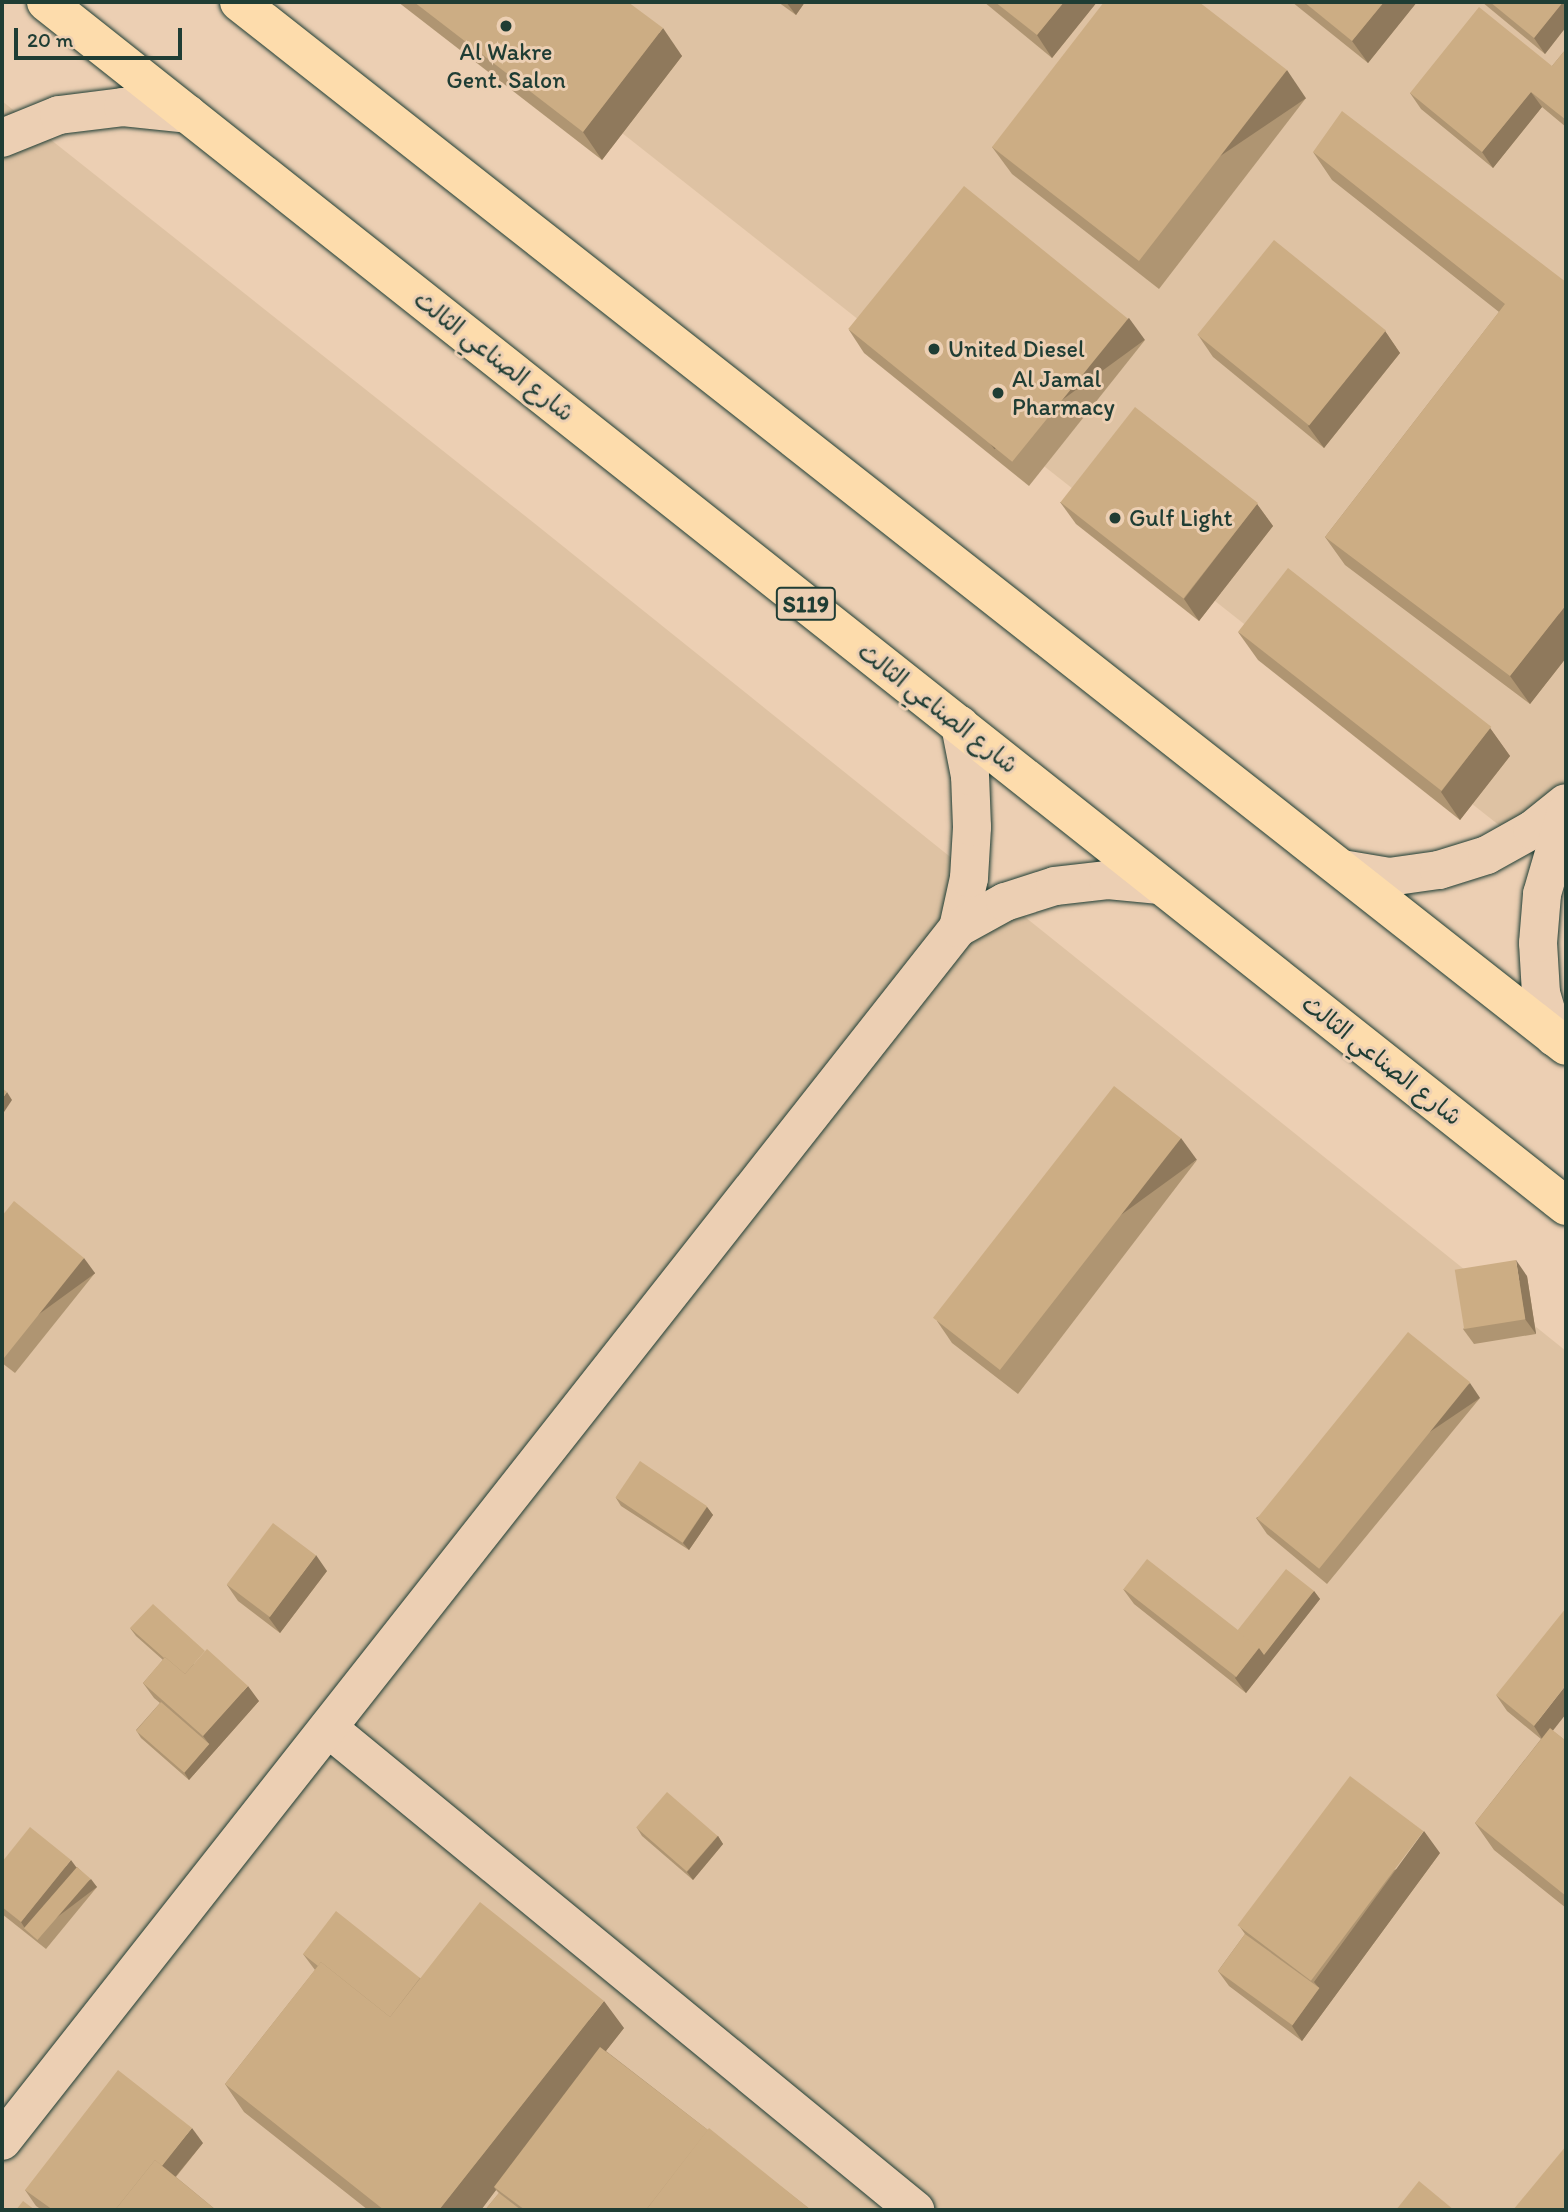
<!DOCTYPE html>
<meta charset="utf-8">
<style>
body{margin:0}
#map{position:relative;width:1568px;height:2212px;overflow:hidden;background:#eccfb3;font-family:Itim,"Playpen Sans Arabic",sans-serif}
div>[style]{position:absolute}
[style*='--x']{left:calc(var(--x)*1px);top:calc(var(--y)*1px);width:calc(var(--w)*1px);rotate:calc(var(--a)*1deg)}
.built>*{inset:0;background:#dec2a3}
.roads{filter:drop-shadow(0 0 2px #1f3d34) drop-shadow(0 0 2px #1f3d34)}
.minor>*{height:38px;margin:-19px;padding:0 19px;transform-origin:19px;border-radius:19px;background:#eccfb3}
.primary>*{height:38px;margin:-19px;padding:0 19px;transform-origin:19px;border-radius:19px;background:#fddcac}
.wall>*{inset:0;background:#af9572}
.shaded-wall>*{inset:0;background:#8f795c;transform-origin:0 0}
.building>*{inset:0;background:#ccad84;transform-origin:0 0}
.dots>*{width:19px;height:19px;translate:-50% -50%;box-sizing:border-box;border:4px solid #eccfb3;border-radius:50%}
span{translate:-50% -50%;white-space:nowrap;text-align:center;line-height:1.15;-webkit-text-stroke:6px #eccfb3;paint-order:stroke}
.shield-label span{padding:2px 5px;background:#eccfb3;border:2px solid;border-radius:5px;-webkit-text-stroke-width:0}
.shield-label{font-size:23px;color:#1f3d34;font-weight:700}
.poi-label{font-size:24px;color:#1f3d34}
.left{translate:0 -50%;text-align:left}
.street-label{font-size:24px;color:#1f3d34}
.frame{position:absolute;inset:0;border:4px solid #1f3d34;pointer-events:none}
.scale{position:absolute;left:14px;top:28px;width:168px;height:32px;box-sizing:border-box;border:4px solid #1f3d34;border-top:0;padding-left:9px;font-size:21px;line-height:24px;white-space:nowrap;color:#1f3d34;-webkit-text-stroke:5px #eccfb3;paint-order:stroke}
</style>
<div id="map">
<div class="built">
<div style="clip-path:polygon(456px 2px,1566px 2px,1566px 878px)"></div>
<div style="clip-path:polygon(2px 101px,534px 523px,1566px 1351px,1566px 2210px,2px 2210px)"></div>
</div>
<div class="roads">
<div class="minor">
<div style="--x:2;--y:138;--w:61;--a:-22"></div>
<div style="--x:59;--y:115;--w:64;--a:-7.1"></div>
<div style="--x:123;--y:107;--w:65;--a:6.1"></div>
<div style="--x:1342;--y:869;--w:48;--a:9.7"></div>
<div style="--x:1389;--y:877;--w:50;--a:-8"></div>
<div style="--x:1439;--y:870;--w:50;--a:-17.4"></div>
<div style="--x:1487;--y:855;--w:51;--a:-29.1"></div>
<div style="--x:1532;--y:830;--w:43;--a:-38.5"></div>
<div style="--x:958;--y:928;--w:51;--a:-77.6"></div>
<div style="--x:969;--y:878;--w:51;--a:-86.6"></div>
<div style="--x:972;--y:827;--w:51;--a:-92.2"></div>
<div style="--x:970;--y:776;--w:52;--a:-101.1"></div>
<div style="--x:1554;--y:1037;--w:46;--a:-106.5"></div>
<div style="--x:1541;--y:993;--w:50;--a:-93.4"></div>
<div style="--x:1538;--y:943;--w:49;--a:-85.3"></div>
<div style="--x:1542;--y:894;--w:85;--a:-73.7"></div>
<div style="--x:328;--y:1728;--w:760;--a:39.39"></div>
<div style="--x:2;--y:2141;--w:1544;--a:-51.76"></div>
<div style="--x:958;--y:928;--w:54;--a:-29"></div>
<div style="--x:1005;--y:902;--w:52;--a:-17.7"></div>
<div style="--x:1055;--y:886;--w:53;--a:-6.5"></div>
<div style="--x:1108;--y:880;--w:52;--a:5.5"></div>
</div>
<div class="primary">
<div style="--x:46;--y:2;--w:1939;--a:38.38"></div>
<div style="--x:239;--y:2;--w:1688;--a:38.19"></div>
</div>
</div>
<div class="wall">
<div style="clip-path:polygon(398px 2px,628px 2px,682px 56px,602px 160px)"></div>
<div style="clip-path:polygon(778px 2px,805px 2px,796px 15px)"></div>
<div style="clip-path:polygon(984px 2px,1097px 2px,1052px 58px)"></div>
<div style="clip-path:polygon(1292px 2px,1417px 2px,1368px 63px)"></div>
<div style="clip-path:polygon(1482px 2px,1566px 2px,1566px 27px,1545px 54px)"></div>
<div style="clip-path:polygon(1566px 49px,1566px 127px,1542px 107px,1493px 168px,1421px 109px,1410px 93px,1552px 66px)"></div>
<div style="clip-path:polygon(1306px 98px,1159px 289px,1012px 174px,992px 147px)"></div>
<div style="clip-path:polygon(1313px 152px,1566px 282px,1566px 658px,1530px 704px,1345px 565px,1325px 537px,1499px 312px,1332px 180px)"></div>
<div style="clip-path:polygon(849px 330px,1145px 340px,1029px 486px,864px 353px)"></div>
<div style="clip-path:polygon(1385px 331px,1400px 353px,1324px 448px,1213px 357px,1198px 335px)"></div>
<div style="clip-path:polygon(1060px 502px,1257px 504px,1273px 526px,1199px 621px,1076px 524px)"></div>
<div style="clip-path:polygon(1238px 632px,1490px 728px,1510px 756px,1460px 820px,1258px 660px)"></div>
<div style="clip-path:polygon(1197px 1160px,1018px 1394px,952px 1343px,937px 1321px)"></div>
<div style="clip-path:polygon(2px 1216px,95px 1273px,15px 1373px,2px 1363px)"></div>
<div style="clip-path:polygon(1527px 1276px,1536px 1334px,1474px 1344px,1463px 1329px)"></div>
<div style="clip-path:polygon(1480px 1398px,1327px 1584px,1267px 1534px,1256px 1518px)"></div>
<div style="clip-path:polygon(616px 1498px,707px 1507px,713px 1515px,689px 1550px,621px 1506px)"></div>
<div style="clip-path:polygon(327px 1571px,280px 1633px,238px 1601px,227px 1585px)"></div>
<div style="clip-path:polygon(1123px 1589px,1237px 1631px,1314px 1591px,1320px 1599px,1246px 1693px,1134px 1604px)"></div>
<div style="clip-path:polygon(130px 1628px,259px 1701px,189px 1780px,141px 1738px,136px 1730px,160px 1703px,154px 1698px,143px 1683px,163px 1660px,136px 1636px)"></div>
<div style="clip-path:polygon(1496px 1695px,1553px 1731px,1566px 1741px,1566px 1908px,1494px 1850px,1475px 1823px,1541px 1739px,1507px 1711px)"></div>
<div style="clip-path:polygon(637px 1828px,718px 1836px,723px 1844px,693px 1880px,642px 1836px)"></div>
<div style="clip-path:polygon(1440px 1853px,1302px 2041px,1229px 1986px,1218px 1971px,1245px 1934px,1240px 1927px)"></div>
<div style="clip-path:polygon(2px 1862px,77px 1867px,97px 1887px,46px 1949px,2px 1914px)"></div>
<div style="clip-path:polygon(303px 1954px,420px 1978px,624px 2028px,606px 2051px,811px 2210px,485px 2210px,499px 2193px,496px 2190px,481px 2210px,368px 2210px,244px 2112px,225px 2084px,315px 1970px)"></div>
<div style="clip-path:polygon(203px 2143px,176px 2177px,216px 2210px,42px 2210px,36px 2206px,25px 2190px)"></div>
</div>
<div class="shaded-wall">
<div style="clip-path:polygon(786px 2px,805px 2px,796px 15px)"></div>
<div style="clip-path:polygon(1064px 2px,1097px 2px,1052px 58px,1037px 35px)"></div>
<div style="clip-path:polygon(1384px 2px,1417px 2px,1368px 63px,1352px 41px)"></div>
<div style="clip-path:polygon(1563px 2px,1566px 2px,1566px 27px,1545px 54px,1534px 38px)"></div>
<div style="clip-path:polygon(663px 28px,682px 56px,602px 160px,583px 132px)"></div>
<div style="left:1287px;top:70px;width:34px;height:242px;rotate:56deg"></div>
<div style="clip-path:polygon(1531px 92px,1542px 107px,1493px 168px,1482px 152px)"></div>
<div style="left:1129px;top:318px;width:27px;height:186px;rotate:54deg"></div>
<div style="clip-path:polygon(1385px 331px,1400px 353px,1324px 448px,1308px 426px)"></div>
<div style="clip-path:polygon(1257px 504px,1273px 526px,1199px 621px,1184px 599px)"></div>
<div style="clip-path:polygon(1566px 605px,1566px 658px,1530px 704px,1510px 676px)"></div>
<div style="clip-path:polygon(1490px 728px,1510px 756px,1460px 820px,1441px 792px)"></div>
<div style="clip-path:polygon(7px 1092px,12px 1100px,2px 1115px,2px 1099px)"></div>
<div style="left:1181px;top:1138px;width:27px;height:294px;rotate:54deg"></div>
<div style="left:84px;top:1258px;width:19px;height:128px;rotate:54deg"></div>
<div style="clip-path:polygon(1516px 1260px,1527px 1276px,1536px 1334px,1525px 1319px)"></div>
<div style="left:1470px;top:1383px;width:18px;height:240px;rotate:56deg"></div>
<div style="clip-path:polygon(707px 1507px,713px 1515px,689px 1550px,683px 1543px)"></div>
<div style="clip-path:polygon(316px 1555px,327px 1571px,280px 1633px,269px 1618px)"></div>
<div style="clip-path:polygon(1314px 1591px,1320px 1599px,1246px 1693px,1235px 1678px,1259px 1648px)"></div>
<div style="clip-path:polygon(1566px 1685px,1566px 1714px,1544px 1742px,1534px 1726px)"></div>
<div style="clip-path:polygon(248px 1686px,259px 1701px,189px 1780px,184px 1772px,209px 1744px,203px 1736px)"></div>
<div style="clip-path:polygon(1424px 1831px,1440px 1853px,1302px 2041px,1292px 2026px,1319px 1988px,1314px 1982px)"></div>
<div style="clip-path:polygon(718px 1836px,723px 1844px,693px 1880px,687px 1872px)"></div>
<div style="clip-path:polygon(71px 1860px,82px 1875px,26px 1930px,21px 1922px)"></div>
<div style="left:91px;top:1879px;width:10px;height:80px;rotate:53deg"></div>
<div style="clip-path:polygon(604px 2001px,624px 2028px,497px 2189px,494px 2187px,496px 2190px,481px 2210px,439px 2210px)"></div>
<div style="clip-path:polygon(192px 2128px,203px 2143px,148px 2210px,125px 2210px)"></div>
</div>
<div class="building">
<div style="clip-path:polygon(414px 2px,628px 2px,663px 28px,583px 132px)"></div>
<div style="clip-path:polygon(995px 2px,1064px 2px,1037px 35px)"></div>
<div style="clip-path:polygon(1104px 2px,1199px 2px,1287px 70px,1139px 261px,992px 147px)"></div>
<div style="clip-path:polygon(1304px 2px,1384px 2px,1352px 41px)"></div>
<div style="clip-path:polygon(1490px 2px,1563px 2px,1534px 38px)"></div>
<div style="clip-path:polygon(1479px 7px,1552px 66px,1566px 49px,1566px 120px,1531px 92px,1482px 152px,1410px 93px)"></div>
<div style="clip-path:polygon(1342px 111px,1566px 282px,1566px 605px,1510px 676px,1325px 537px,1505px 304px,1313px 152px)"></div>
<div style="left:964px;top:186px;width:211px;height:184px;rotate:39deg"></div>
<div style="left:1274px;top:240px;width:144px;height:122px;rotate:39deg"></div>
<div style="left:1135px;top:407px;width:156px;height:121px;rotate:38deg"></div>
<div style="left:1288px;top:568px;width:258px;height:81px;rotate:38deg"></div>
<div style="left:1114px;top:1086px;width:85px;height:294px;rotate:38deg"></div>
<div style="clip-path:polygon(2px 1088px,7px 1092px,2px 1099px)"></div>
<div style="clip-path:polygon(14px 1201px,84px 1258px,4px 1358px,2px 1356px,2px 1216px)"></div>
<div style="left:1516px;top:1260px;width:60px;height:62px;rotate:81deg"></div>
<div style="left:1408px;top:1332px;width:80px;height:240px;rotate:39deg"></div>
<div style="left:640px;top:1461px;width:81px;height:44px;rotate:34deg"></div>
<div style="left:273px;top:1523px;width:54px;height:77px;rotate:37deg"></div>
<div style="left:1147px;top:1559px;width:143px;height:38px;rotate:38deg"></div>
<div style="clip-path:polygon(1286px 1569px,1314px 1591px,1264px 1655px,1259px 1648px,1237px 1631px)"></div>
<div style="clip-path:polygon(153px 1604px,205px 1651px,185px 1674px,165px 1657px,164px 1658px,130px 1628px)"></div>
<div style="clip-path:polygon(1566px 1608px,1566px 1685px,1534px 1726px,1496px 1695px)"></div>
<div style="clip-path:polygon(207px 1649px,248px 1686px,203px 1736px,143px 1683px,165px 1657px,185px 1674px)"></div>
<div style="left:161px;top:1702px;width:64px;height:38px;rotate:41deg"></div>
<div style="clip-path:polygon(1550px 1728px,1566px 1741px,1566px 1896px,1475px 1823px)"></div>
<div style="left:1350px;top:1776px;width:92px;height:187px;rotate:37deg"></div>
<div style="left:667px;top:1792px;width:67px;height:47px;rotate:41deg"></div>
<div style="clip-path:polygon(30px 1827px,71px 1860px,21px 1922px,2px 1907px,2px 1862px)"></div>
<div style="left:77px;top:1867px;width:18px;height:81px;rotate:41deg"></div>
<div style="clip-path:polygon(480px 1902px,604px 2001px,439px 2210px,384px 2210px,225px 2084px,321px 1962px,390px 2017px)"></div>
<div style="clip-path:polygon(336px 1911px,420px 1978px,390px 2017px,321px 1962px,318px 1966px,303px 1954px)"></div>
<div style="left:1245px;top:1934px;width:92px;height:46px;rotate:36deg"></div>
<div style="clip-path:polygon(600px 2047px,708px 2130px,646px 2210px,525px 2210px,494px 2187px)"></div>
<div style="clip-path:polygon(118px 2070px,192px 2128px,162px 2166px,155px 2160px,115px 2210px,53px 2210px,25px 2190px)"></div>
<div style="clip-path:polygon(709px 2128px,811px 2210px,646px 2210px)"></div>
<div style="clip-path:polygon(1566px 2146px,1566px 2210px,1513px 2210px)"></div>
<div style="clip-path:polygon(155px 2160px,216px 2210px,115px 2210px)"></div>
<div style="clip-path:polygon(1419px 2181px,1454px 2210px,1396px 2210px)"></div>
<div style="clip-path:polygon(499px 2193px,521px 2210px,485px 2210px)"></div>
<div style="clip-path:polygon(23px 2201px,35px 2210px,16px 2210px)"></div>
</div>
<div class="dots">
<div style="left:506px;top:26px;background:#1f3d34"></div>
<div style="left:934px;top:349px;background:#1f3d34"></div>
<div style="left:998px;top:393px;background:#1f3d34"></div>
<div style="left:1115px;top:518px;background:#1f3d34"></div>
</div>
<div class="shield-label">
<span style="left:806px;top:604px">S119</span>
</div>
<div class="poi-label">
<span style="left:506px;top:66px">Al Wakre<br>Gent. Salon</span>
<span class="left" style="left:948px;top:349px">United Diesel</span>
<span class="left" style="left:1012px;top:393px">Al Jamal<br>Pharmacy</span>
<span class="left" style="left:1129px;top:518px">Gulf Light</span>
</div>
<div class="street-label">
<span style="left:494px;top:356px;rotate:38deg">شارع الصناعي الثالث</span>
<span style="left:938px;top:708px;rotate:38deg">شارع الصناعي الثالث</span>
<span style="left:1382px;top:1060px;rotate:38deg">شارع الصناعي الثالث</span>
</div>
<div class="frame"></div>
<div class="scale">20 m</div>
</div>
